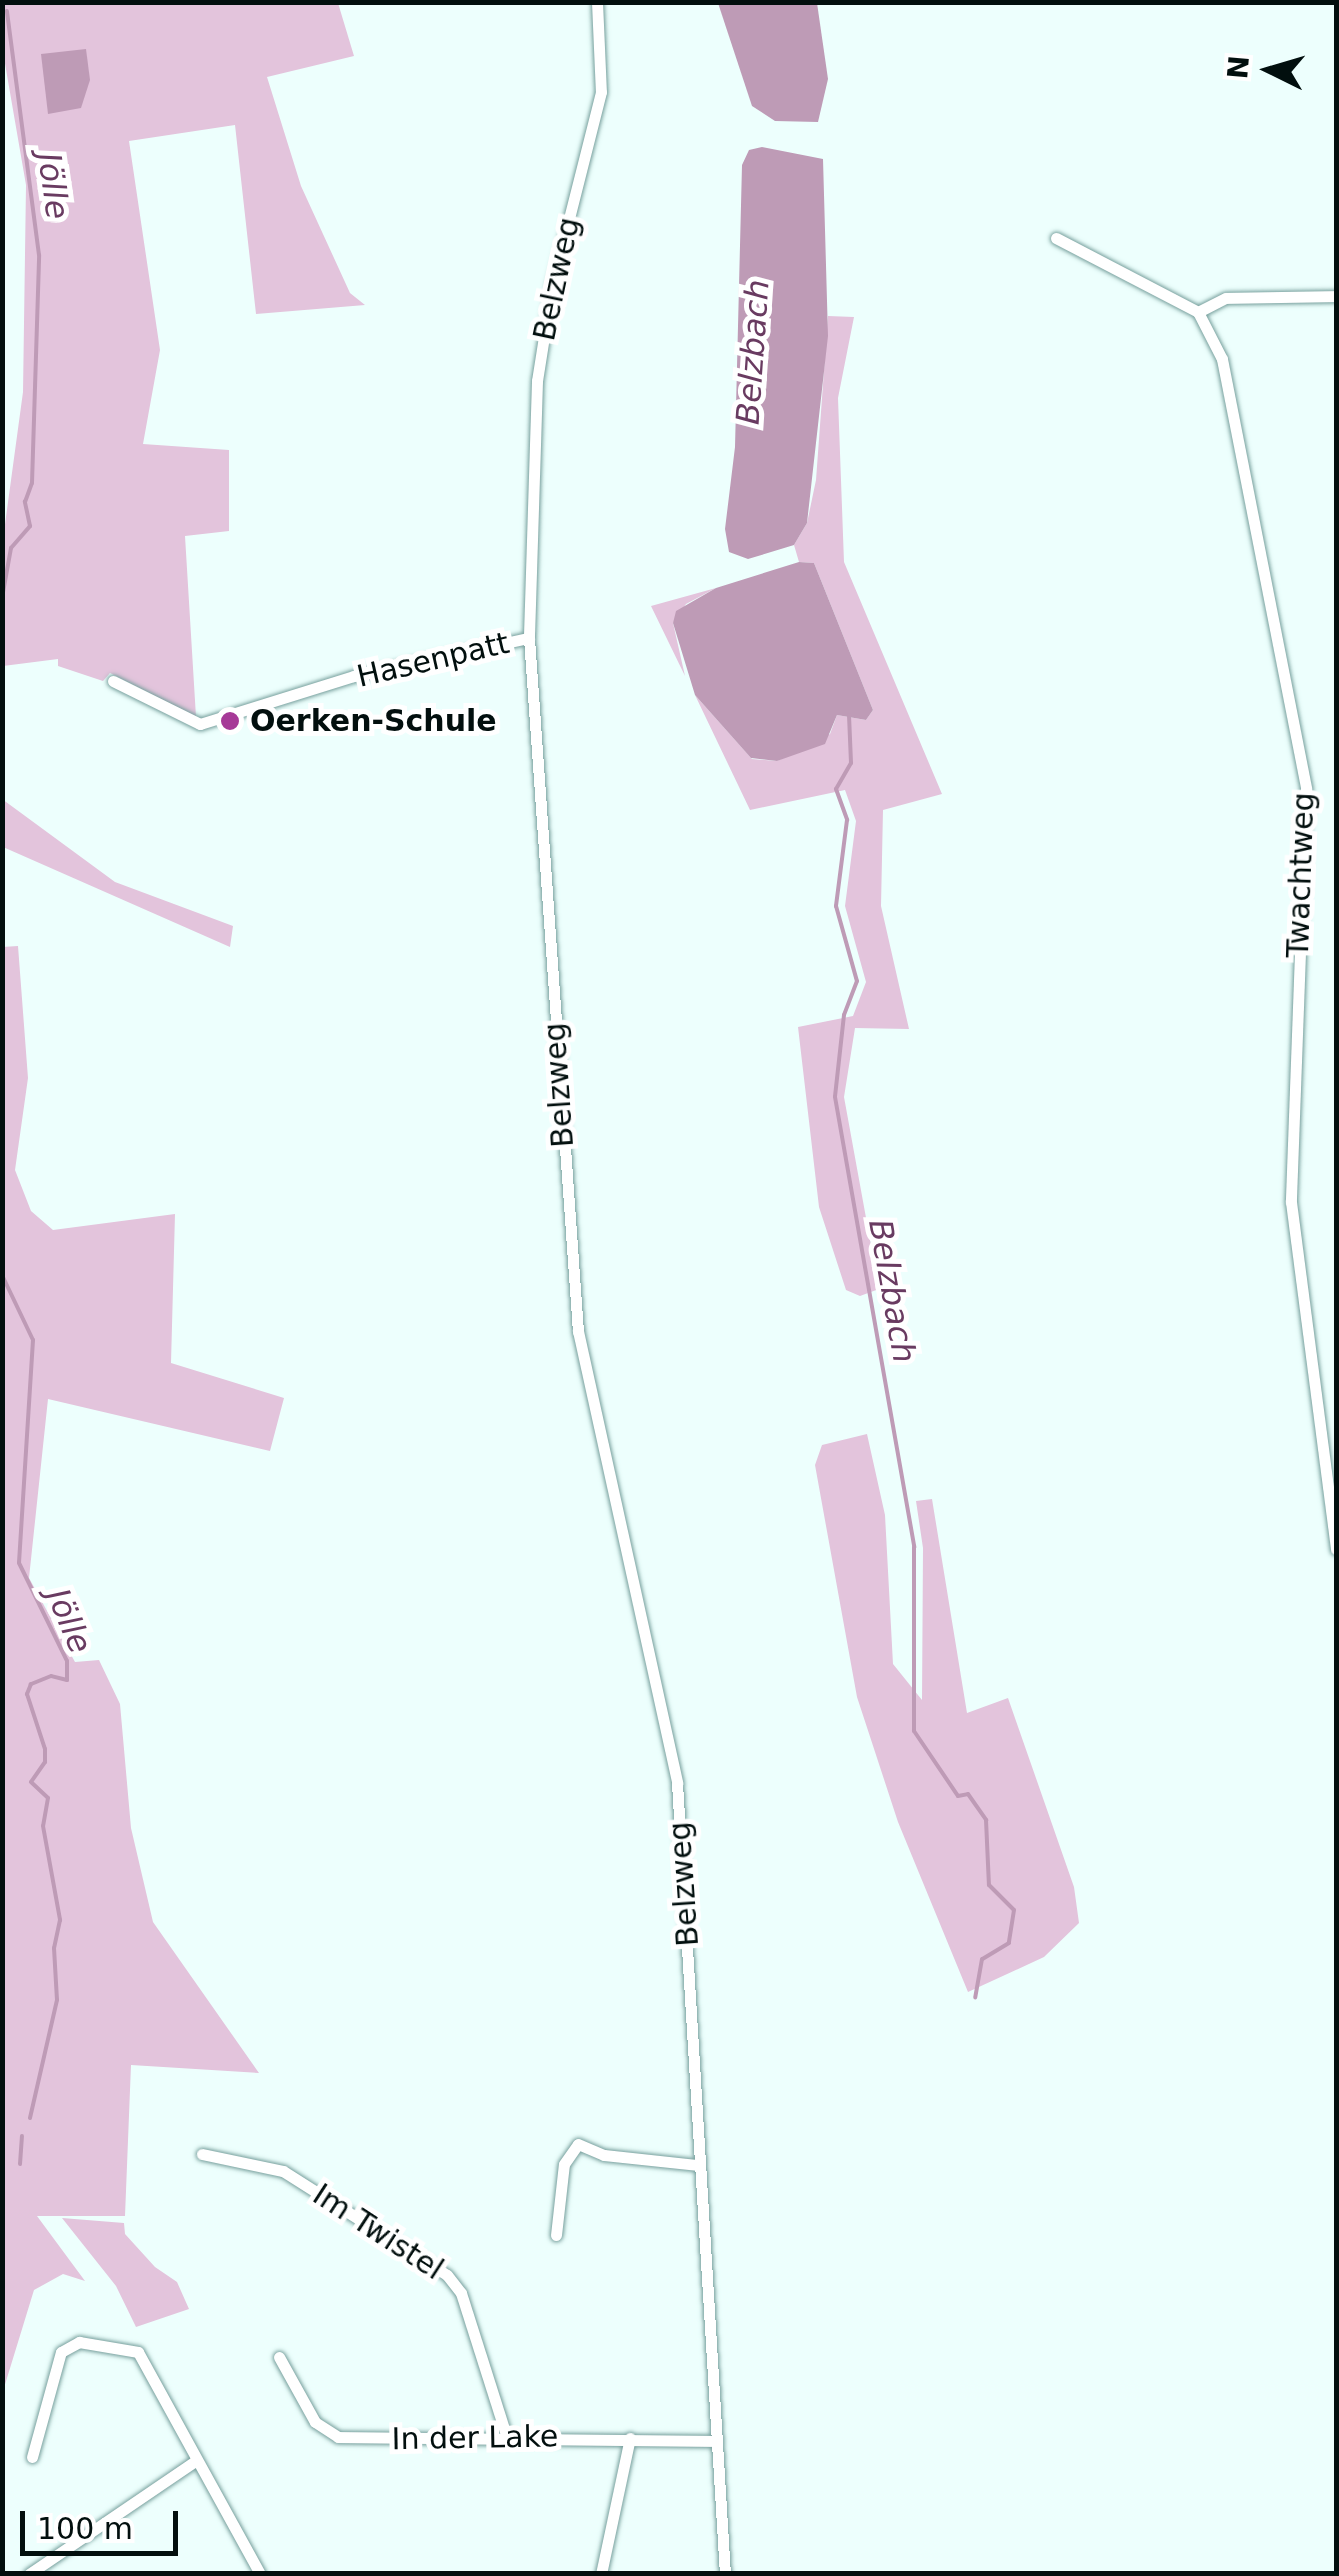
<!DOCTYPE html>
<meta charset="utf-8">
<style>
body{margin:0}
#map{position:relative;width:1339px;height:2576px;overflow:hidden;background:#edfffd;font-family:"DejaVu Sans",sans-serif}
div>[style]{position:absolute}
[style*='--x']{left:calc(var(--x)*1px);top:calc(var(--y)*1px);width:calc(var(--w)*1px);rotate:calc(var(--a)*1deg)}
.green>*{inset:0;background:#e3c4dc}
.water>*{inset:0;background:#be9bb6}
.stream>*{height:4px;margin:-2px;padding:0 2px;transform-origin:2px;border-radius:2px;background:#be9bb6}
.roads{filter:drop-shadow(0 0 2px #77a09d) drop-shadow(0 0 2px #77a09d)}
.minor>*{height:11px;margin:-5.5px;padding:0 5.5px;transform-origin:5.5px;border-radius:5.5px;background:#fff}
.dots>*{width:28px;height:28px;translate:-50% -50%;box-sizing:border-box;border:5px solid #fff;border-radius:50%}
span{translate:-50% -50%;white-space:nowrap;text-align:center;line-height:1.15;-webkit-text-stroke:10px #fff;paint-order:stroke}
.street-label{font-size:30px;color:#020f0e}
.poi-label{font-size:30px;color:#020f0e;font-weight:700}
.left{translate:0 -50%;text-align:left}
.water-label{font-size:32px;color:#693b61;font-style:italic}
.frame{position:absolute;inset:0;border:5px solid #020f0e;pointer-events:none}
.north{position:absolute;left:1219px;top:20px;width:100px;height:100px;-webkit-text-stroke:8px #fff;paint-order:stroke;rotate:275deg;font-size:28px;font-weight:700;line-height:40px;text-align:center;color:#020f0e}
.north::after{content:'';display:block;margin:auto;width:35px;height:45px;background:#020f0e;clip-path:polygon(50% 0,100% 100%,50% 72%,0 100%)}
.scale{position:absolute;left:20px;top:2511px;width:158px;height:45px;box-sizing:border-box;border:5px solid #020f0e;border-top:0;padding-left:12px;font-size:30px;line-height:35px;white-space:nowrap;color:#020f0e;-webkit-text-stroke:8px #fff;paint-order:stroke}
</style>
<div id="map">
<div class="green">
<div style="clip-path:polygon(2px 3px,338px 3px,354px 56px,267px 77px,301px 186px,350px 293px,365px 305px,256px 314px,235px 125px,129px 141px,160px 350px,143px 444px,229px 450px,229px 531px,185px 536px,196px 717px,110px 673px,103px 681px,58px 666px,58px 659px,3px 666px,3px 539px,23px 392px,26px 185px,3px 52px)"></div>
<div style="clip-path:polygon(828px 316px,854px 317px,838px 398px,844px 562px,942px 794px,883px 810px,881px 906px,909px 1029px,855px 1028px,844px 1097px,879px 1289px,860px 1296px,846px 1290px,819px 1207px,798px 1027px,853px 1016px,866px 982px,845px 906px,856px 821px,845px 790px,750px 810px,695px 695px,752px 759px,777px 761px,830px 734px,837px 715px,866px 720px,873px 710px,814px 563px,799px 562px,794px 545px,807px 523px,816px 480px)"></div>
<div style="clip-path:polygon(716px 588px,686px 604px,673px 623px,685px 676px,651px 606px)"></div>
<div style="clip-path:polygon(2px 799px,115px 882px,233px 926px,230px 947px,3px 847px)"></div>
<div style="clip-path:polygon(18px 946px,28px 1078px,15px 1170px,31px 1211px,53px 1230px,175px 1214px,171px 1363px,284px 1398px,270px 1451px,48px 1399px,29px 1578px,75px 1662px,99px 1660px,120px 1704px,131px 1828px,153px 1922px,259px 2073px,131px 2065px,125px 2216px,37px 2216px,85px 2281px,63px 2274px,34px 2290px,3px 2391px,2px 947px)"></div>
<div style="clip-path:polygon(867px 1434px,885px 1515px,893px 1664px,922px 1700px,923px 1548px,916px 1501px,932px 1499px,967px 1713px,1008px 1698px,1074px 1887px,1079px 1923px,1044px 1957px,968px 1992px,898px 1822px,857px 1697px,815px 1465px,822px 1445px)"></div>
<div style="clip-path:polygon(62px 2218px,124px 2223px,125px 2234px,155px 2267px,177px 2282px,189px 2309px,136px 2327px,116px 2286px)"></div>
</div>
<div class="water">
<div style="clip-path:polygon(718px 3px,817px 3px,828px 79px,818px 122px,775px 121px,752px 106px)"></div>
<div style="clip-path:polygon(86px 49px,90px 80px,81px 108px,48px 114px,41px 54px)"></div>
<div style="clip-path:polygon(762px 147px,823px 159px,828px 336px,807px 523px,794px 545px,748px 559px,729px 552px,725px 529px,735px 447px,742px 165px,749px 150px)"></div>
<div style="clip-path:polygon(799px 562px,814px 563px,873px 710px,866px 720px,837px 715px,825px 744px,777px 761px,751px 758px,695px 695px,673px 623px,676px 611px,716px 588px)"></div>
</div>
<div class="stream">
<div style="--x:2;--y:598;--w:51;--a:-79.8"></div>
<div style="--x:11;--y:548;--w:29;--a:-49"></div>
<div style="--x:30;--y:526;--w:25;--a:-102"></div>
<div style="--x:25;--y:502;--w:20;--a:-70"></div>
<div style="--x:32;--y:483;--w:228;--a:-88.2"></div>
<div style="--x:39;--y:255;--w:246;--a:-97.5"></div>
<div style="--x:849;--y:715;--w:48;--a:87.6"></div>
<div style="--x:851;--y:763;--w:30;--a:120"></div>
<div style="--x:836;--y:789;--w:33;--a:70"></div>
<div style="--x:847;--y:820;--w:87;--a:97.3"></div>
<div style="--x:836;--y:906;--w:78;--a:74.4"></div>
<div style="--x:857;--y:981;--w:36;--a:111"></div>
<div style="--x:844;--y:1015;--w:82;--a:96.3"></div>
<div style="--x:835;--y:1097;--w:457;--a:80"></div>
<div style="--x:914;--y:1547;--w:184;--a:90"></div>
<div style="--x:914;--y:1731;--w:78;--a:55.9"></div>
<div style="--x:958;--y:1796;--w:10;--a:-11"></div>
<div style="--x:968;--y:1794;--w:32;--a:55"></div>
<div style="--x:986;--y:1820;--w:65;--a:87.4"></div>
<div style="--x:989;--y:1885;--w:35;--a:45"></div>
<div style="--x:1014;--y:1910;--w:33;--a:99"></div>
<div style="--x:1009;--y:1943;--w:31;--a:149"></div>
<div style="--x:982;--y:1959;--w:39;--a:100"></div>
<div style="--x:2;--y:1275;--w:72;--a:64.5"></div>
<div style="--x:33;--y:1340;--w:223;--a:93.6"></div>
<div style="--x:19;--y:1563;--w:109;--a:63.9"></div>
<div style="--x:67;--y:1661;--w:19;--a:90"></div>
<div style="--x:67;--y:1680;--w:16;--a:-166"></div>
<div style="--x:51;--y:1676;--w:22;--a:158"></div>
<div style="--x:31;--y:1684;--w:11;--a:112"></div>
<div style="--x:27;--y:1694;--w:58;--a:71.9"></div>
<div style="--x:45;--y:1749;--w:13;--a:90"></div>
<div style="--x:45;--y:1762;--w:24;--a:125"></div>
<div style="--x:31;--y:1782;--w:23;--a:43"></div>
<div style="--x:48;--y:1798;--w:28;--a:100"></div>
<div style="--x:43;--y:1826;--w:96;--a:79.7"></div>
<div style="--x:60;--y:1920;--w:29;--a:102"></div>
<div style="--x:54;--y:1948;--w:52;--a:86.7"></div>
<div style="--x:57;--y:2000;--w:121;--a:102.9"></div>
<div style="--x:20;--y:2164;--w:28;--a:-86"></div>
</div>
<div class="roads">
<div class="minor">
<div style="--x:597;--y:2;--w:90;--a:87.5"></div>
<div style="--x:601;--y:92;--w:200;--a:104.2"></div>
<div style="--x:552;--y:286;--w:96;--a:99"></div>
<div style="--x:537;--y:381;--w:257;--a:91.8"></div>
<div style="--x:529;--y:638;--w:695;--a:85.96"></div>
<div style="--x:578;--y:1331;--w:463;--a:77.6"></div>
<div style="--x:677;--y:1783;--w:792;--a:86.53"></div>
<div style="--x:1056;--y:238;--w:160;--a:27.5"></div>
<div style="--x:1198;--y:312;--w:53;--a:62.9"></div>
<div style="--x:1222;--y:359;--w:438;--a:78.9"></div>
<div style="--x:1306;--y:789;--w:413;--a:92.1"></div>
<div style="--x:1291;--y:1202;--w:350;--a:82.6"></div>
<div style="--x:1198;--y:312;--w:31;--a:-27"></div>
<div style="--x:1226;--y:298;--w:110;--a:-1"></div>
<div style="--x:113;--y:681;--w:97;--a:26.3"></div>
<div style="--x:200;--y:724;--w:161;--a:-17.3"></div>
<div style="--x:354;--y:676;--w:179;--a:-12.3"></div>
<div style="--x:202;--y:2154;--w:83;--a:11.9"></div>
<div style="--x:283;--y:2171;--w:194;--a:32.4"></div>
<div style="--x:447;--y:2275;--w:23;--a:52"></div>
<div style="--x:461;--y:2293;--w:152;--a:72.4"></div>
<div style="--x:556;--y:2235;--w:71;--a:-83.6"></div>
<div style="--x:564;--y:2164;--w:24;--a:-55"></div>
<div style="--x:578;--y:2144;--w:28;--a:23"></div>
<div style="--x:604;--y:2155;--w:95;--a:6.1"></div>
<div style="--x:279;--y:2357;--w:74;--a:61"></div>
<div style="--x:315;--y:2422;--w:27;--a:33"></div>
<div style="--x:338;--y:2437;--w:376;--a:0.6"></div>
<div style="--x:32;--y:2457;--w:109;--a:-74.6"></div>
<div style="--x:61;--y:2352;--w:21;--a:-29"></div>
<div style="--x:79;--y:2342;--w:60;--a:9.6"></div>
<div style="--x:138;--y:2352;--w:253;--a:61.2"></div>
<div style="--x:29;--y:2574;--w:201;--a:-34.2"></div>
<div style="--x:601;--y:2574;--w:139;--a:-78"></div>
</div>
</div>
<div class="dots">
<div style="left:230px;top:721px;background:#a63997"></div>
</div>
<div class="street-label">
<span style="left:557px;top:279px;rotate:-78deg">Belzweg</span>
<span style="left:433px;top:660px;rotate:-13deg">Hasenpatt</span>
<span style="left:1301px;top:875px;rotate:-88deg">Twachtweg</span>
<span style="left:559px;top:1085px;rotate:-94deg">Belzweg</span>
<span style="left:684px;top:1884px;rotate:-94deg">Belzweg</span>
<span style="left:378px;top:2232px;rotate:33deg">Im Twistel</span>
<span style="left:475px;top:2438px;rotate:-1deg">In der Lake</span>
</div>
<div class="poi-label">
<span class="left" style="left:250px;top:721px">Oerken-Schule</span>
</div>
<div class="water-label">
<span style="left:53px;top:186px;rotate:82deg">Jölle</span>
<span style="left:753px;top:352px;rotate:-86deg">Belzbach</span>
<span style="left:892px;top:1291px;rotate:80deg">Belzbach</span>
<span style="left:69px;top:1621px;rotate:67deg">Jölle</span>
</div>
<div class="frame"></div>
<div class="north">N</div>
<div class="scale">100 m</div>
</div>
